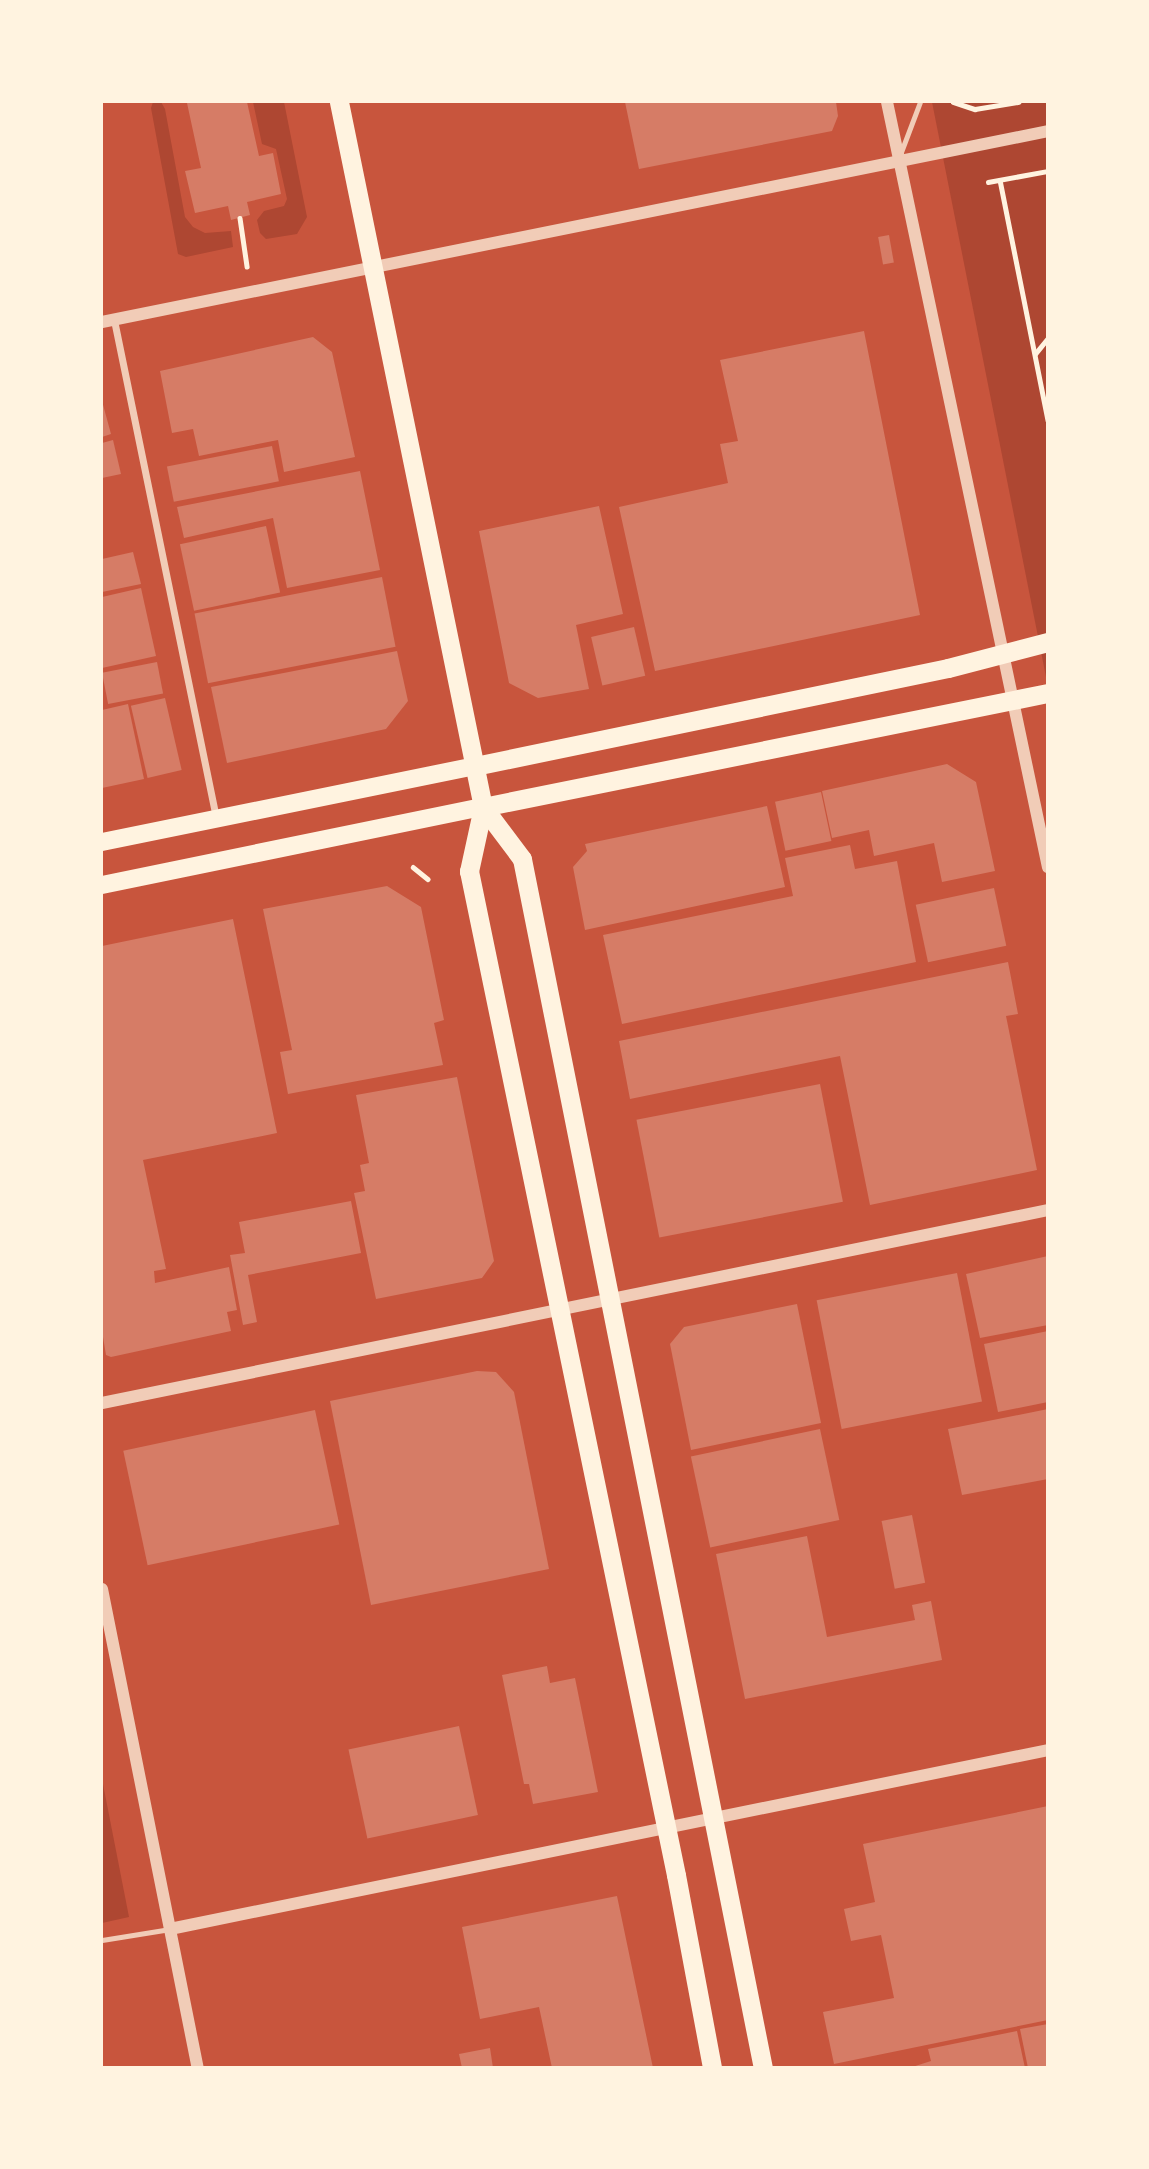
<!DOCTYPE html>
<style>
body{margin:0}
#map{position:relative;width:1149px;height:2169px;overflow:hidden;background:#c8553d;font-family:Georgia,serif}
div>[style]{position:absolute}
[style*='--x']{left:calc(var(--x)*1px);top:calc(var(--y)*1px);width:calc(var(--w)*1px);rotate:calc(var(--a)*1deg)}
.green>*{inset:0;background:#ae4732}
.building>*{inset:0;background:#d67c66;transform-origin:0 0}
.path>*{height:4.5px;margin:-2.25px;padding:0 2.25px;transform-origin:2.25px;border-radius:2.25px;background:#fff3e0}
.service>*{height:5px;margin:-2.5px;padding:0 2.5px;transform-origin:2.5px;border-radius:2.5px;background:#f1ccb7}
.minor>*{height:7px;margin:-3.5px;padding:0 3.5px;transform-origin:3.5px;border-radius:3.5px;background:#f1ccb7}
.tertiary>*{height:12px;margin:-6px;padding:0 6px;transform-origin:6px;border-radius:6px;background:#f1ccb7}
.primary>*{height:18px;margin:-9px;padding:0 9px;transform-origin:9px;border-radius:9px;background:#fff3e0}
.trunk>*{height:19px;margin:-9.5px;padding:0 9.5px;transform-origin:9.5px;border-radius:9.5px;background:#fff3e0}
span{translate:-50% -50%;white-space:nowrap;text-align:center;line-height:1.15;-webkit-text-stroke:5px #fff3e0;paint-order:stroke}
.frame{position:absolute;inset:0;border:103px solid #fff3e0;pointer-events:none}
</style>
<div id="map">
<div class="green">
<div style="clip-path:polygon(153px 102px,161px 102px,165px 109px,185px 217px,193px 227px,205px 233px,231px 231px,233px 247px,186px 257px,178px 254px,151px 108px)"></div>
<div style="clip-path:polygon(253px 102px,284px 102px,307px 217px,297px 234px,266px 239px,260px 233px,257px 220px,264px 211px,284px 206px,287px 199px,276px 149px,262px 144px)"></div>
<div style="clip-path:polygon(932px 102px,1047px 102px,1047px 682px)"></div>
<div style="clip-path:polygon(102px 1779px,129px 1917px,102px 1923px)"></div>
</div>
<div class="building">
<div style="clip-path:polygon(195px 102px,247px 102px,259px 156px,273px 153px,281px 194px,247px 202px,250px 215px,231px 220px,228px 206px,195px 213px,185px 171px,201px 168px,187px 103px)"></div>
<div style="clip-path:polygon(625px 102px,836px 102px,838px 116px,832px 131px,639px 169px)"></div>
<div style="left:889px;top:235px;width:28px;height:11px;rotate:80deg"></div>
<div style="clip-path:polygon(864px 331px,920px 615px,655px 671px,619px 507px,728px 483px,720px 444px,738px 441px,720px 360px)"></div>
<div style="clip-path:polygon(313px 337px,332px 352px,355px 457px,284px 472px,278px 440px,199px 456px,193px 429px,172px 433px,160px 371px)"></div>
<div style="clip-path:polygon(102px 401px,111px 434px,102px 437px)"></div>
<div style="clip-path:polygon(113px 440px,121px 474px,102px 478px,102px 443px)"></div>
<div style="left:272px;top:446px;width:36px;height:107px;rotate:79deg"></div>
<div style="clip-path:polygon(360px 471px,380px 570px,287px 588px,273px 518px,184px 538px,177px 507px)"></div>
<div style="clip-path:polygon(599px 506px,623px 614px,576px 625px,589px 689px,538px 698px,509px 683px,479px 531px)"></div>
<div style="left:266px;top:526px;width:68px;height:88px;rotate:78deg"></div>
<div style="clip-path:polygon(133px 552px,141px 584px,102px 592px,102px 559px)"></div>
<div style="left:382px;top:577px;width:71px;height:191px;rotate:79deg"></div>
<div style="clip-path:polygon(141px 588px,156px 656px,102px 668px,102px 597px)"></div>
<div style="left:634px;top:627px;width:50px;height:44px;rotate:77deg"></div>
<div style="clip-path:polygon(397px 651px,408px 701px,386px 729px,227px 763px,211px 687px)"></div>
<div style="left:157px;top:662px;width:32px;height:56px;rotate:79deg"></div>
<div style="left:165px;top:698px;width:74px;height:35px;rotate:77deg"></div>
<div style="clip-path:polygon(128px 704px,144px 779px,102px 788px,102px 710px)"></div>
<div style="clip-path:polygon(947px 764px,976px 782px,995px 871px,942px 882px,934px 843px,874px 856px,869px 830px,832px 838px,822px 791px)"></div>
<div style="left:821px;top:792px;width:50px;height:47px;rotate:78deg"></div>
<div style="clip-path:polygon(767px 806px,785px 887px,585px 930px,573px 867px,587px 851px,585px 844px)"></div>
<div style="clip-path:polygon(850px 845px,855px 869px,897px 861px,916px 962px,622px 1024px,603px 935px,793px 896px,785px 858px)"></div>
<div style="clip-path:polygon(387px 886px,421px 907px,444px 1020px,434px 1023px,443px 1065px,288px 1094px,280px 1052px,292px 1050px,263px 909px)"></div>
<div style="left:994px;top:888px;width:59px;height:80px;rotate:78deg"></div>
<div style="clip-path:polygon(233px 919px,277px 1133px,143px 1160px,166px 1269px,154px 1271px,155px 1283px,229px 1267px,237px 1310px,227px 1312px,231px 1331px,111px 1357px,106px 1355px,102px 1331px,102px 946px)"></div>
<div style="clip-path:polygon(1008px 962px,1018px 1014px,1006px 1016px,1037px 1170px,870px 1205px,840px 1056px,630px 1099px,619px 1041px)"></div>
<div style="clip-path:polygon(457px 1077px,494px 1261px,482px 1278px,376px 1299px,354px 1193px,365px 1191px,360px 1165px,369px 1163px,356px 1095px)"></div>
<div style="left:820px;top:1084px;width:120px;height:187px;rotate:79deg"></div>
<div style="clip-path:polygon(351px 1201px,361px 1253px,248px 1275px,257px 1322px,243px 1325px,230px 1255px,245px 1253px,239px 1222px)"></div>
<div style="clip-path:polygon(1048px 1256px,1048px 1325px,980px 1338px,966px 1274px)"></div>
<div style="left:957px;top:1273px;width:131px;height:143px;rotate:79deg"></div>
<div style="clip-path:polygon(797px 1304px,821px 1423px,691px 1450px,670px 1344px,684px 1327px)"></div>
<div style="clip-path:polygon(1048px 1331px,1048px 1402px,998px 1412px,984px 1344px)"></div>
<div style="clip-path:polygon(477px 1371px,496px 1372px,514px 1392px,549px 1569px,371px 1605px,330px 1401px)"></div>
<div style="clip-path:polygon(1048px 1409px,1048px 1479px,962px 1495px,948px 1429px)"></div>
<div style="left:315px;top:1410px;width:117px;height:196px;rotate:78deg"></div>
<div style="left:820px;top:1429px;width:93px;height:132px;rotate:78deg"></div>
<div style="left:912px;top:1515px;width:69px;height:31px;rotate:79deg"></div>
<div style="clip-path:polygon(807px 1536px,827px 1637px,915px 1620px,912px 1605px,931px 1601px,942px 1660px,745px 1699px,716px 1554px)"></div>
<div style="clip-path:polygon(547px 1666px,550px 1683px,575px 1678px,598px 1792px,533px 1804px,529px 1784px,524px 1784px,502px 1675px)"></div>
<div style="left:459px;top:1726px;width:91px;height:113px;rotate:78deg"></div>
<div style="clip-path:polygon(1048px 1806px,1048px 2020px,834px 2064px,823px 2012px,894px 1998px,881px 1935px,851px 1941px,844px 1909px,875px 1902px,863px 1844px)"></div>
<div style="clip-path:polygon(617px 1896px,653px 2068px,552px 2068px,539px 2007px,480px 2019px,462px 1927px)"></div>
<div style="clip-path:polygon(1048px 2024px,1048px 2068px,1028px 2068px,1020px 2029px)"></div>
<div style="clip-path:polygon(1017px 2031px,1025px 2068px,909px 2068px,931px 2061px,928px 2049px)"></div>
<div style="clip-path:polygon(490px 2048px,493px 2068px,462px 2068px,459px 2054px)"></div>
</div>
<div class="path">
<div style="--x:953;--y:102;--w:23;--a:18"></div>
<div style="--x:975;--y:109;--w:44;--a:-9.2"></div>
<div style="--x:1000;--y:180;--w:245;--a:78.7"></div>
<div style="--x:988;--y:182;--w:61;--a:-10.4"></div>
<div style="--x:240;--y:218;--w:49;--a:81.7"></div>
<div style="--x:1035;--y:354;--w:21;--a:-51"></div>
<div style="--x:413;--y:867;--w:19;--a:39"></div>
</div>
<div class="service">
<div style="--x:901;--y:152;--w:53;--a:-69.2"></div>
<div style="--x:102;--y:1940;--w:69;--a:-9.2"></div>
</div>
<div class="minor">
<div style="--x:114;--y:320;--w:508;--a:78.42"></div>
</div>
<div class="tertiary">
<div style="--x:887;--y:102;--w:782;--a:78.12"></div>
<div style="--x:102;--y:322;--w:965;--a:-11.41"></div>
<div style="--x:102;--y:1403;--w:965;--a:-11.53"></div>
<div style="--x:102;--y:1589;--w:489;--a:78.7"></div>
<div style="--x:170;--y:1929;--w:896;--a:-11.52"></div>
</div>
<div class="primary">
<div style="--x:102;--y:842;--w:381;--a:-11.5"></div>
<div style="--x:102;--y:885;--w:389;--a:-11.6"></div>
</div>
<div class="trunk">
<div style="--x:339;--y:102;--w:720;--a:78.46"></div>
<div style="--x:483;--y:807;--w:66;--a:102.3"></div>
<div style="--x:469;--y:871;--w:1025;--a:78.35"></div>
<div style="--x:676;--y:1875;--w:196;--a:79.4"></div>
<div style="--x:475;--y:766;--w:483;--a:-11.7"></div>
<div style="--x:948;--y:668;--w:103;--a:-14.6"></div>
<div style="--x:483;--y:807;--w:65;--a:53.1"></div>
<div style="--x:522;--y:859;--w:1233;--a:78.73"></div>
<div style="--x:483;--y:807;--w:576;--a:-11.41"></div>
</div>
<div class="frame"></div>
</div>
